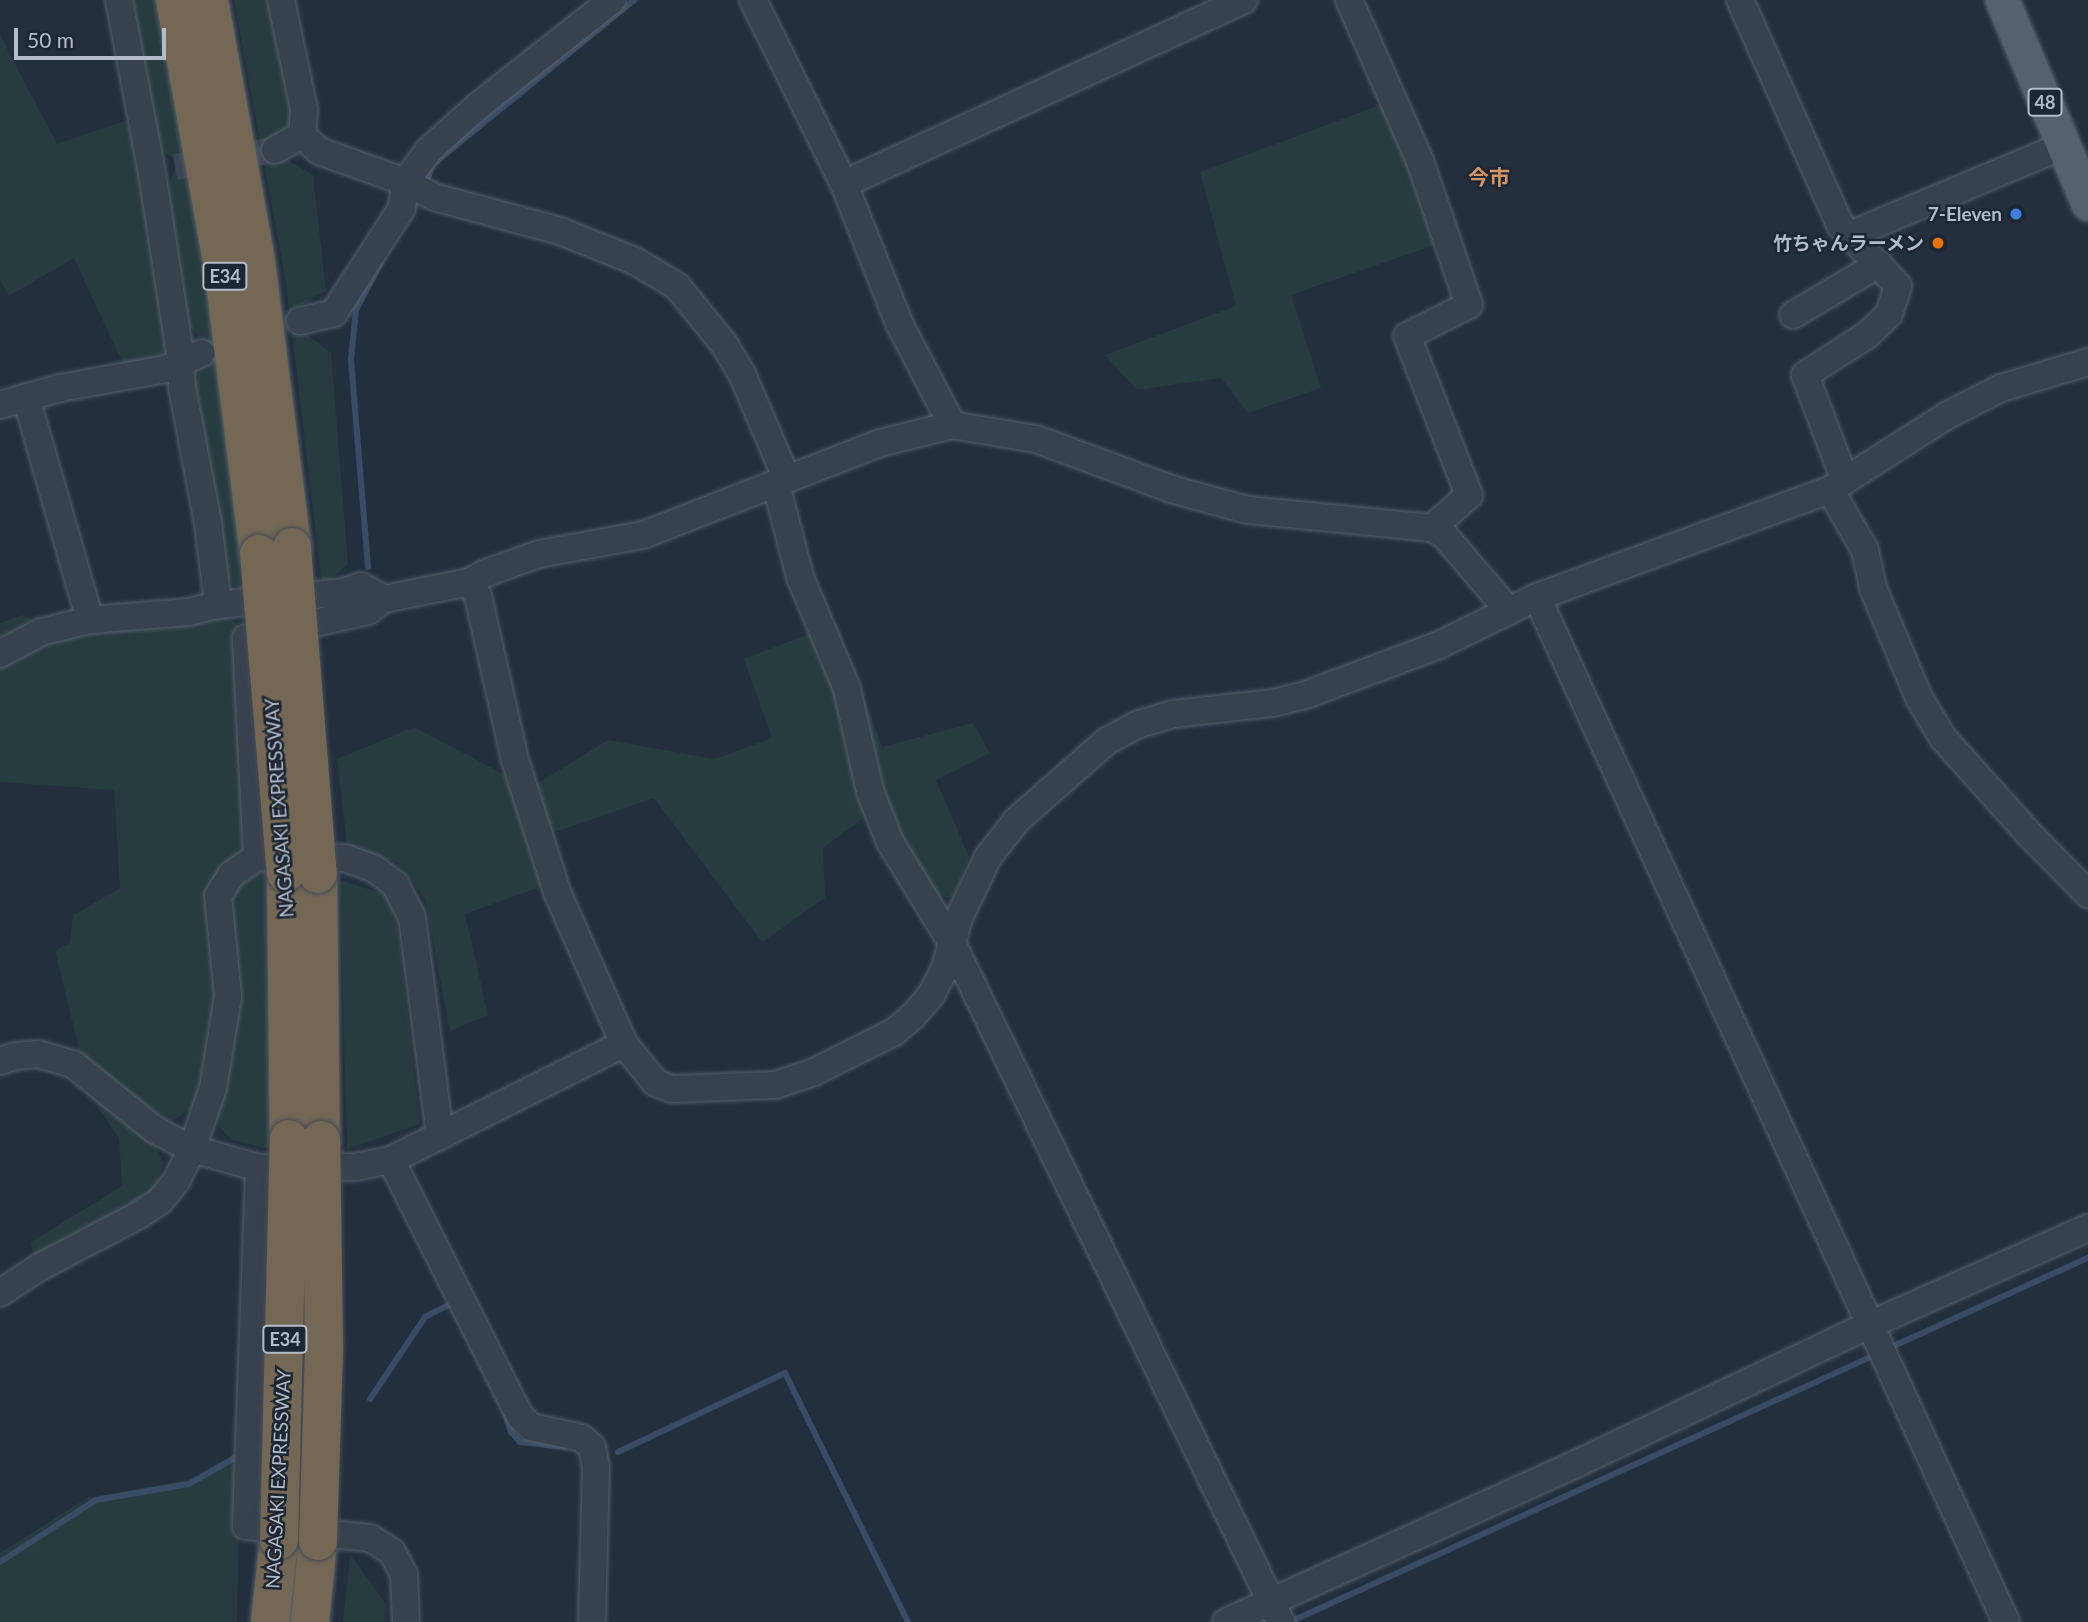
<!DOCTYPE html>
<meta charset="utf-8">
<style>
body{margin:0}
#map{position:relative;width:2088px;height:1622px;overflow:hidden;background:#242f3e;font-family:Lato,"Noto Sans JP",sans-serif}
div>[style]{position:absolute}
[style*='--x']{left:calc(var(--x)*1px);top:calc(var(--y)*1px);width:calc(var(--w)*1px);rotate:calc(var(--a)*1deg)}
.green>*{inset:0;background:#263c3f}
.stream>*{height:6px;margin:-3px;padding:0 3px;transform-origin:3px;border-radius:3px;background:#394c67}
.minor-tunnel>*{height:26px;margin-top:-13px;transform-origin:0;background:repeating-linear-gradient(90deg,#3a4453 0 26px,transparent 0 39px)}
.roads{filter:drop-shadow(0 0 2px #565f6c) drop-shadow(0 0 2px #565f6c)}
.minor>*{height:26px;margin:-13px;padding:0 13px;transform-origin:13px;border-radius:13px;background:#38414e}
.major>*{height:33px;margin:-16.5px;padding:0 16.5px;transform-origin:16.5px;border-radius:16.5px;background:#56606e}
.highway>*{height:38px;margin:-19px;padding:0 19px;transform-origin:19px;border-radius:19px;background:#746855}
.bridges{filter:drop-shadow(0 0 2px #434c59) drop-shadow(0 0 2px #434c59)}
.highway-bridge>*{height:38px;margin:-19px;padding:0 19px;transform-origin:19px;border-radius:19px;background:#746855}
.dots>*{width:19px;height:19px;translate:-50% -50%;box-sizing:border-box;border:4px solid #1d2633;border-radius:50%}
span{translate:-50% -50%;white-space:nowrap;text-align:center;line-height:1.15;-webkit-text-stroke:5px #1d2633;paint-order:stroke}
.shield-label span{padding:2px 5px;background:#1d2633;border:2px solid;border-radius:5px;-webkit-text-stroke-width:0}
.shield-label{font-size:18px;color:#b4bcc9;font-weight:700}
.poi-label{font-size:19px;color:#b4bcc9;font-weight:700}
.right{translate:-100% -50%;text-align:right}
.street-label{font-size:19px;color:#b4bcc9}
.neighbourhood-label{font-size:21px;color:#d59563;font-weight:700}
.scale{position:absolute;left:14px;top:28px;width:152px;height:32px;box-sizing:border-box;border:4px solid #b4bcc9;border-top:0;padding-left:9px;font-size:21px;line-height:24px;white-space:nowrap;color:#b4bcc9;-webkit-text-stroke:5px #1d2633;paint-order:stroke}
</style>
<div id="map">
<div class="green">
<div style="clip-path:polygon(129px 0,155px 0,209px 296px,244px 594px,221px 572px,192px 389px,210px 349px,180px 316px,163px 200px,178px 161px,154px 146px)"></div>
<div style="clip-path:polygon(234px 0,270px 0,293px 118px,272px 151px,313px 175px,326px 291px,298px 307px,301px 330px,331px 353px,348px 564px,322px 586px,286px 283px)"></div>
<div style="clip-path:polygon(0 35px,57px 144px,134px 118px,167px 353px,124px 366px,74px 258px,9px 296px,0 280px)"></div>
<div style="clip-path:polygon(1388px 102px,1440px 243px,1291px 295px,1321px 388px,1248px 413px,1221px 378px,1137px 390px,1105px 355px,1236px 306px,1200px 172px)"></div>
<div style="clip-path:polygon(200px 597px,242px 628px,248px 842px,214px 883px,264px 872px,269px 1149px,232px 1140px,198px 1104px,151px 1135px,163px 1163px,151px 1200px,34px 1260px,31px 1242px,122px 1186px,119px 1138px,83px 1085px,78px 1045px,55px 951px,70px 943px,73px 915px,120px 888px,114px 790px,0 782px,0 623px,23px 615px,38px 624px,94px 610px)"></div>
<div style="clip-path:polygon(837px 623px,882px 747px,973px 723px,990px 753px,936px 780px,969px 857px,954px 898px,933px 896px,865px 817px,823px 848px,825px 898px,762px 942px,654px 798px,543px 836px,554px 882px,465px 914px,488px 1015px,450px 1031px,425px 898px,396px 862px,348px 852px,337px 759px,414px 727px,530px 788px,608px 740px,715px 759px,772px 738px,744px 659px)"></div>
<div style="clip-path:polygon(340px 880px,394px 897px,420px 1124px,347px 1149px)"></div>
<div style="clip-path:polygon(240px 1451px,237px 1622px,0 1622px,0 1553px,87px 1498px,187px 1480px)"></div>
<div style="clip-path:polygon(350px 1554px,386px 1604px,386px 1622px,343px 1622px)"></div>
</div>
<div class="stream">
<div style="--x:428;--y:179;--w:15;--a:-74"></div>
<div style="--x:432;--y:165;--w:261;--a:-39.2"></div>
<div style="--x:368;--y:567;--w:209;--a:-94.7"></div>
<div style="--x:351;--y:359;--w:49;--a:-84.2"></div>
<div style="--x:356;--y:310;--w:52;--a:-62.4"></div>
<div style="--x:1887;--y:1349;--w:221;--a:-24.4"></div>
<div style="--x:370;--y:1399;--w:99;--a:-56.1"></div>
<div style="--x:425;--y:1317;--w:31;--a:-27"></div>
<div style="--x:453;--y:1303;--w:4;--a:63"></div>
<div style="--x:506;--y:1415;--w:18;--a:74"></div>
<div style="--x:511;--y:1432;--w:13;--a:48"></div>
<div style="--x:520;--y:1442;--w:45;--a:6.3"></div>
<div style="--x:618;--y:1452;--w:185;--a:-25.3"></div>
<div style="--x:785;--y:1373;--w:278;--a:63.7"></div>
<div style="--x:0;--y:1562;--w:114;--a:-32.9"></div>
<div style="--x:96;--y:1500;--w:94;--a:-9.8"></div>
<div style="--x:189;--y:1484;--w:59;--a:-29.6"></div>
<div style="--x:1290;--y:1622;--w:645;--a:-24.54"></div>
</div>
<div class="minor-tunnel">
<div style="--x:175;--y:167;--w:101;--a:-9.6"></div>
</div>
<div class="roads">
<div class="minor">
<div style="--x:119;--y:0;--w:176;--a:79.2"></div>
<div style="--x:152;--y:173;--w:189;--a:81.2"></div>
<div style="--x:181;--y:360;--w:27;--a:88"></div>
<div style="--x:182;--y:387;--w:138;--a:79.2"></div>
<div style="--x:208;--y:523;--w:83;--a:83"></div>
<div style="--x:281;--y:0;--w:111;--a:78.1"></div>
<div style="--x:304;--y:109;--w:26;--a:94"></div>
<div style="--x:753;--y:0;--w:205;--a:63.7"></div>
<div style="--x:844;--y:184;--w:149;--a:68.4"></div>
<div style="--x:899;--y:323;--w:115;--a:62.5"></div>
<div style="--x:1349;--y:0;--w:176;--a:66.2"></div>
<div style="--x:1420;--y:161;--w:152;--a:71.2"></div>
<div style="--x:1469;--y:305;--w:69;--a:153.4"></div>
<div style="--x:1407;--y:336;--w:171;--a:68.7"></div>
<div style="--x:1469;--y:495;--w:50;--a:138.3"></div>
<div style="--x:1740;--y:0;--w:246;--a:66"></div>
<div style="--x:1840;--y:225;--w:84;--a:46.4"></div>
<div style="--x:1898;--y:286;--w:29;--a:108"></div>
<div style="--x:1889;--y:314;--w:30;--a:136"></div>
<div style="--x:1867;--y:335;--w:74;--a:147.2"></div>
<div style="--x:1805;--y:375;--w:113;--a:69.3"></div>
<div style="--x:302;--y:135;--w:23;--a:43"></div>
<div style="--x:319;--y:151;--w:91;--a:19.8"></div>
<div style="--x:405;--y:182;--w:33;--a:27"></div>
<div style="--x:434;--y:197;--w:131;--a:15.1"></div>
<div style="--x:560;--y:231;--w:81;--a:21.8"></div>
<div style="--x:635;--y:261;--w:49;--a:30.8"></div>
<div style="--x:677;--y:286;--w:75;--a:51"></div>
<div style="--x:724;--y:344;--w:35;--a:59"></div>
<div style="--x:742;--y:374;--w:112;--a:66.9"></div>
<div style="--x:275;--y:150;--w:31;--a:-29"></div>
<div style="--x:844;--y:184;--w:440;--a:-24.7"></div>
<div style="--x:1850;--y:235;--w:231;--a:-22.7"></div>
<div style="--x:1793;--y:315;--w:100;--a:-30.7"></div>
<div style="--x:300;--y:321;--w:35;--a:-13"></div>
<div style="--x:334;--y:313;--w:125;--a:-57.1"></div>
<div style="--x:402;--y:208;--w:26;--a:-83"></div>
<div style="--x:405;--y:182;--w:39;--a:-53"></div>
<div style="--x:428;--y:151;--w:67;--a:-42"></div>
<div style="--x:478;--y:106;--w:171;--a:-38.3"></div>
<div style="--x:26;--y:397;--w:232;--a:74"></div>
<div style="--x:0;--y:405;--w:62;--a:-15.8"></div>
<div style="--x:60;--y:388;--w:108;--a:-10.2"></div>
<div style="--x:166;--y:369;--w:39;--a:-24"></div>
<div style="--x:776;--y:484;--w:96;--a:75.5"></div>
<div style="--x:800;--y:577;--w:121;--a:67.2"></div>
<div style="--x:847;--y:689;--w:105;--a:77.3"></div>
<div style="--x:870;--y:791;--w:55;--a:68.6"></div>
<div style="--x:890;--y:842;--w:119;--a:58.5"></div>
<div style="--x:952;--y:943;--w:755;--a:64.15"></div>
<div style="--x:1830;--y:490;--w:69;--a:59.7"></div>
<div style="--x:1865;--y:550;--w:39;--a:78"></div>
<div style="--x:1873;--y:588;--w:119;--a:67.3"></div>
<div style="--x:1919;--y:698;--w:47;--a:59"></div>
<div style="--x:1943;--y:738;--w:130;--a:48.1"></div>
<div style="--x:2030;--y:835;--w:83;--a:45.5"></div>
<div style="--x:469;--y:582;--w:17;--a:57"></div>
<div style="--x:478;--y:596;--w:168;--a:77.3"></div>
<div style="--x:515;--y:760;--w:139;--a:72.3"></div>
<div style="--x:557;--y:892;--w:166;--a:66.2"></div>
<div style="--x:1537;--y:597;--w:1127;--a:65.41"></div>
<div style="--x:0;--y:654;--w:47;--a:-28.2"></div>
<div style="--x:41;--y:632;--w:50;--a:-13.8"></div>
<div style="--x:90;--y:620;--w:99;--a:-4.6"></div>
<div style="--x:189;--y:612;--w:30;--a:-14"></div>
<div style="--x:218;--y:605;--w:126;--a:-5.9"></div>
<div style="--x:343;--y:592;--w:19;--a:-18"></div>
<div style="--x:361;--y:586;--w:26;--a:29"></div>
<div style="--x:384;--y:599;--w:87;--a:-11.3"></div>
<div style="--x:469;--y:582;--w:19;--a:-28"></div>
<div style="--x:486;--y:573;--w:56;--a:-19.7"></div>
<div style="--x:539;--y:554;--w:106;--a:-10.4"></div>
<div style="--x:643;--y:535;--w:254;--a:-21.2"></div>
<div style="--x:880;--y:443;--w:74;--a:-14"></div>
<div style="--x:952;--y:425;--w:85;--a:9.5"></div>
<div style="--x:1036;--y:439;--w:144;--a:20.3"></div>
<div style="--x:1171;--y:489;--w:80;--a:15.3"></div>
<div style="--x:1248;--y:510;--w:185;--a:5.6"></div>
<div style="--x:1432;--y:528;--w:14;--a:30"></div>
<div style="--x:1444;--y:535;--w:100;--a:49.5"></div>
<div style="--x:257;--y:857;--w:219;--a:-92.9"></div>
<div style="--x:246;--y:638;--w:125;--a:-12.5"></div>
<div style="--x:368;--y:611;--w:20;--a:-37"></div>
<div style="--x:0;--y:1061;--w:17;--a:-17"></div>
<div style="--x:16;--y:1056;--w:22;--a:-5"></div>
<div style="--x:38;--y:1054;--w:36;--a:16"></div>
<div style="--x:73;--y:1064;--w:105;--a:38.8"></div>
<div style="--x:155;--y:1130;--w:42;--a:27.2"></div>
<div style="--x:192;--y:1149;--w:70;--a:15.8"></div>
<div style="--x:259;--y:1168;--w:96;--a:-0.6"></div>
<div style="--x:355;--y:1167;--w:37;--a:-11"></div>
<div style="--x:391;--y:1160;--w:260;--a:-26.5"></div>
<div style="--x:624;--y:1044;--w:50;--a:50.6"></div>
<div style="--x:656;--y:1083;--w:17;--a:21"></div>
<div style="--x:672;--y:1089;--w:103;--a:-2.2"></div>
<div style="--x:775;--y:1085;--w:39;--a:-18"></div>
<div style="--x:812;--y:1073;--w:92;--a:-26.6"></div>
<div style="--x:894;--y:1032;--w:25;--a:-40"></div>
<div style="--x:913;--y:1016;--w:28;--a:-49"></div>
<div style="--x:931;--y:995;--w:27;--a:-62"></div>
<div style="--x:944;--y:971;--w:55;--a:-74.2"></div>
<div style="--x:959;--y:918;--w:68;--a:-64.6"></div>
<div style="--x:988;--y:857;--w:47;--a:-51.9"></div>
<div style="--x:1017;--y:820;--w:120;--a:-41.3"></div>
<div style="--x:1107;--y:741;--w:36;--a:-28"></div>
<div style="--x:1139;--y:724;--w:35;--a:-16"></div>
<div style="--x:1173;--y:714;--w:101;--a:-6.3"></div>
<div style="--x:1273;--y:703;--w:36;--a:-14"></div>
<div style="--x:1308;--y:694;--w:140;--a:-20.5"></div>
<div style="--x:1439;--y:645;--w:109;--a:-26.1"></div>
<div style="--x:1537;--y:597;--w:312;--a:-20.1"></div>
<div style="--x:1830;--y:490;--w:138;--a:-32.5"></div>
<div style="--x:1946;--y:416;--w:62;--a:-27"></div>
<div style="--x:2001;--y:388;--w:91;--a:-16.6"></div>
<div style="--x:391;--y:1160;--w:287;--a:63.3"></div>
<div style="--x:520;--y:1416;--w:16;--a:45"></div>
<div style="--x:531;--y:1427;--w:52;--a:12.2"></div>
<div style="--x:582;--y:1438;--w:13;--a:42"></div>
<div style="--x:592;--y:1447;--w:20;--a:79"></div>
<div style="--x:596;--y:1467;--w:155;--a:91.5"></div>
<div style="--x:259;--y:1168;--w:358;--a:92.1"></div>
<div style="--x:246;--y:1526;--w:125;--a:5.5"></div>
<div style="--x:370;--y:1538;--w:26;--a:32"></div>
<div style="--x:392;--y:1552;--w:26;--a:62"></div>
<div style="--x:404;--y:1575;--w:47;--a:87.6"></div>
<div style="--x:0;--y:1293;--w:45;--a:-33.3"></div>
<div style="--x:38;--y:1268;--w:112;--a:-27.7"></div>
<div style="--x:137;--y:1216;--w:27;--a:-33"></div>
<div style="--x:160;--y:1201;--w:26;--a:-51"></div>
<div style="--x:176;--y:1181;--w:36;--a:-63"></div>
<div style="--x:192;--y:1149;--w:65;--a:-71"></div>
<div style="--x:213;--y:1088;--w:93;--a:-80.7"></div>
<div style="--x:228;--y:996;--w:100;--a:-95.7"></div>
<div style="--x:218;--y:896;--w:25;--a:-58"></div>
<div style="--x:231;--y:875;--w:32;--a:-35"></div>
<div style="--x:257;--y:857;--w:88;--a:0.7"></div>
<div style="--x:345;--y:858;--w:30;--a:20"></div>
<div style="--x:373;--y:868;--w:27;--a:36"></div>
<div style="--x:395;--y:884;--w:37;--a:63"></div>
<div style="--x:412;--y:917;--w:221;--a:82.7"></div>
<div style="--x:1226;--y:1622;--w:384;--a:-24.3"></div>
<div style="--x:1576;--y:1464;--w:324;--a:-25.4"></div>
<div style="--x:1869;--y:1325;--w:240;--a:-23.9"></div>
</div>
<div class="major">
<div style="--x:2002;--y:0;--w:221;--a:67.1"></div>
</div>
<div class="highway">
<div style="--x:175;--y:0;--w:270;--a:79.8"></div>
<div style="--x:223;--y:266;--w:290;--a:82.9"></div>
<div style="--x:209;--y:0;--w:266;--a:79.8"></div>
<div style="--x:256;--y:262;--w:287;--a:82.8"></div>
<div style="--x:286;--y:873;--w:266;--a:89.4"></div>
<div style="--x:318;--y:874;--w:266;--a:89.4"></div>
<div style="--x:270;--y:1622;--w:82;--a:-83.7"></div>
<div style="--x:310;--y:1622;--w:81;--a:-84.4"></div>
</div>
</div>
<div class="bridges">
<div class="highway-bridge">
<div style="--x:292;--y:547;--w:328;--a:85.5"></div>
<div style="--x:259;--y:554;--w:320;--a:85.2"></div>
<div style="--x:279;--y:1540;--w:401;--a:-88.6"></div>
<div style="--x:318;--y:1541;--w:196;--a:-88.2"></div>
<div style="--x:324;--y:1345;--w:205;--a:-90.8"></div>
</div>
</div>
<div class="dots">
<div style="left:2016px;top:214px;background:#3f7fe0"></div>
<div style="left:1938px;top:243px;background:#e8710a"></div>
</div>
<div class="shield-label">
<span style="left:2045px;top:102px">48</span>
<span style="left:225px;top:276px">E34</span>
<span style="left:285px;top:1339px">E34</span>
</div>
<div class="poi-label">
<span class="right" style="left:2002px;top:214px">7-Eleven</span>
<span class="right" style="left:1924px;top:243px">竹ちゃんラーメン</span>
</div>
<div class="street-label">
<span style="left:279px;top:808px;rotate:-94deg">NAGASAKI EXPRESSWAY</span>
<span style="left:278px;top:1479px;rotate:-87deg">NAGASAKI EXPRESSWAY</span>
</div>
<div class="neighbourhood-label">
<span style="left:1489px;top:177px">今市</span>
</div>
<div class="scale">50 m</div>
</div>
